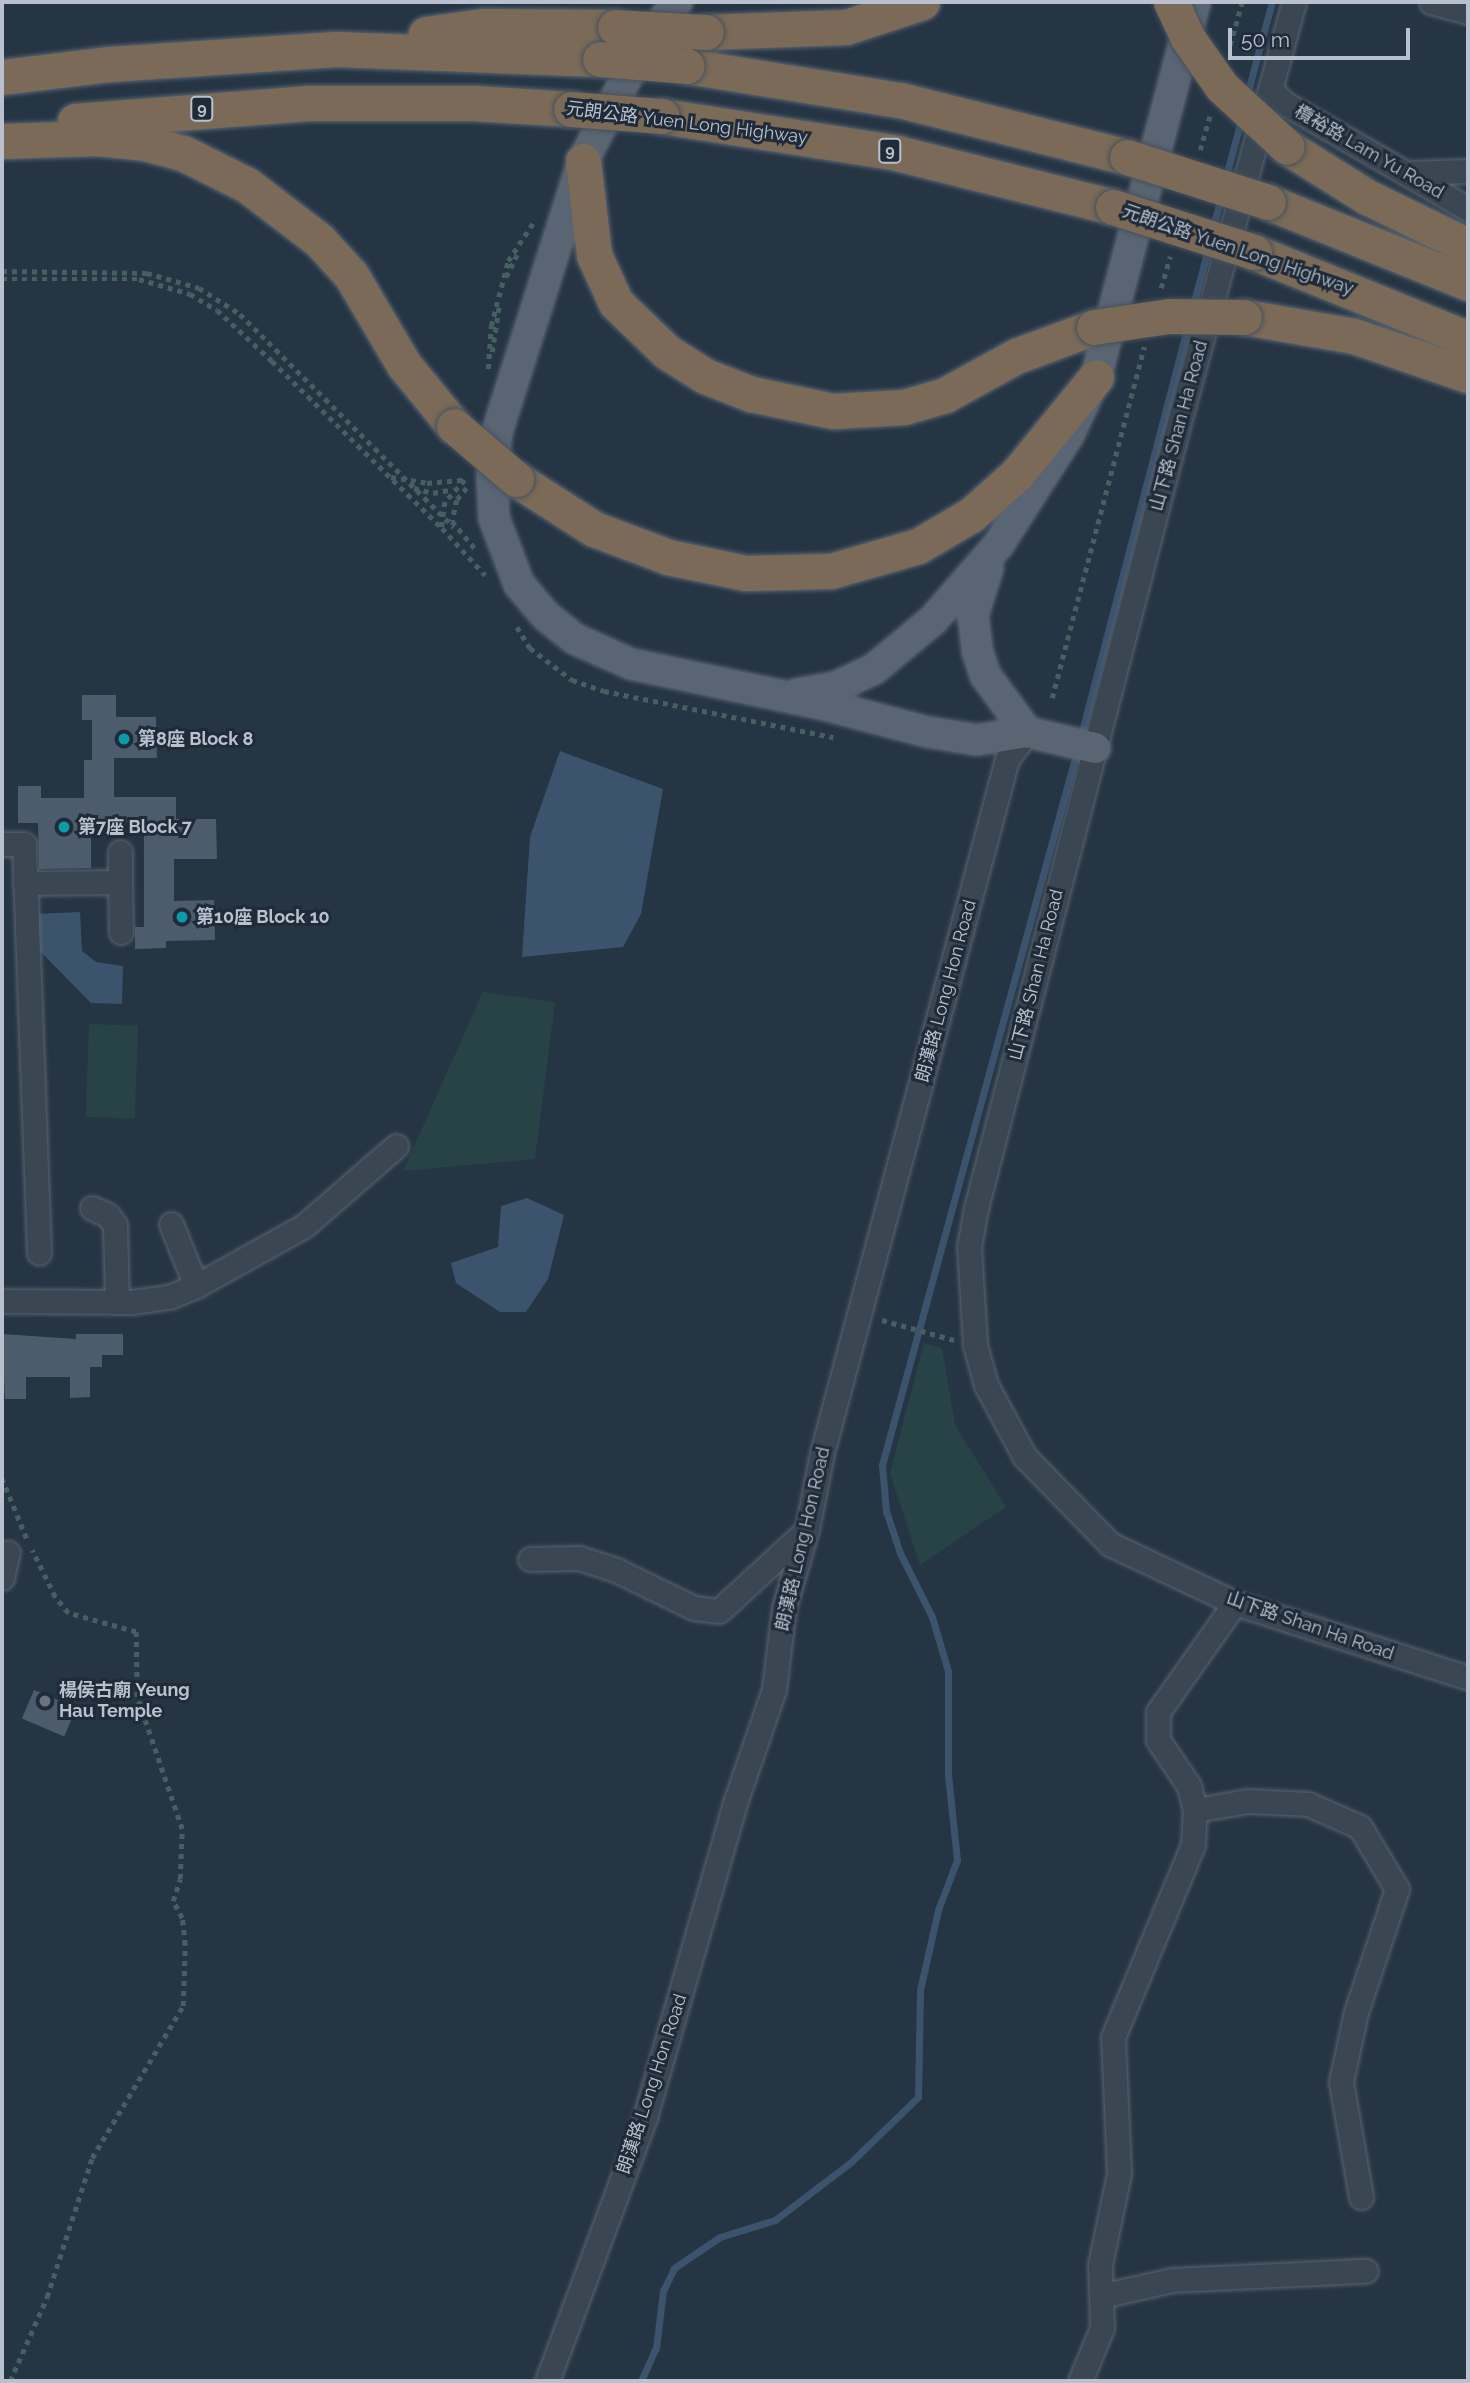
<!DOCTYPE html>
<meta charset="utf-8">
<style>
body{margin:0}
#map{position:relative;width:1470px;height:2383px;overflow:hidden;background:#263544;font-family:Raleway,"Noto Sans TC",sans-serif}
div>[style]{position:absolute}
[style*='--x']{left:calc(var(--x)*1px);top:calc(var(--y)*1px);width:calc(var(--w)*1px);rotate:calc(var(--a)*1deg)}
.green>*{inset:0;background:#284345;transform-origin:0 0}
.water>*{inset:0;background:#3b536d}
.stream>*{height:7px;margin:-3.5px;padding:0 3.5px;transform-origin:3.5px;border-radius:3.5px;background:#3b536d}
.building>*{inset:0;background:#4c5c6d;transform-origin:0 0}
.path>*{height:4.5px;margin-top:-2.25px;transform-origin:0;background:repeating-linear-gradient(90deg,#466061 0 5px,transparent 0 10px)}
.roads{filter:drop-shadow(0 0 2px #596471) drop-shadow(0 0 2px #596471)}
.minor>*{height:23px;margin:-11.5px;padding:0 11.5px;transform-origin:11.5px;border-radius:11.5px;background:#3b4653}
.major>*{height:30px;margin:-15px;padding:0 15px;transform-origin:15px;border-radius:15px;background:#596573}
.highway>*{height:35px;margin:-17.5px;padding:0 17.5px;transform-origin:17.5px;border-radius:17.5px;background:#7a6a57}
.bridges{filter:drop-shadow(0 0 2px #45515e) drop-shadow(0 0 2px #45515e)}
.highway-bridge>*{height:35px;margin:-17.5px;padding:0 17.5px;transform-origin:17.5px;border-radius:17.5px;background:#7a6a57}
.dots>*{width:19px;height:19px;translate:-50% -50%;box-sizing:border-box;border:4px solid #1f2b39;border-radius:50%}
span{translate:-50% -50%;white-space:nowrap;text-align:center;line-height:1.15;-webkit-text-stroke:6px #1f2b39;paint-order:stroke}
.shield-label span{padding:2px 5px;background:#1f2b39;border:2px solid;border-radius:5px;-webkit-text-stroke-width:0}
.shield-label{font-size:16px;color:#b8c1cd;font-weight:700}
.street-label{font-size:18px;color:#b8c1cd}
.poi-label{font-size:18px;color:#b8c1cd;font-weight:700}
.left{translate:0 -50%;text-align:left}
.frame{position:absolute;inset:0;border:4px solid #b8c1cd;pointer-events:none}
.scale{position:absolute;left:1228px;top:28px;width:182px;height:32px;box-sizing:border-box;border:4px solid #b8c1cd;border-top:0;padding-left:9px;font-size:21px;line-height:24px;white-space:nowrap;color:#b8c1cd;-webkit-text-stroke:5px #1f2b39;paint-order:stroke}
</style>
<div id="map">
<div class="green">
<div style="clip-path:polygon(483px 992px,555px 1002px,535px 1159px,403px 1171px)"></div>
<div style="left:89px;top:1024px;width:49px;height:93px;rotate:2deg"></div>
<div style="clip-path:polygon(924px 1343px,942px 1348px,955px 1425px,1006px 1507px,920px 1565px,890px 1473px)"></div>
</div>
<div class="water">
<div style="clip-path:polygon(560px 751px,663px 789px,641px 914px,623px 947px,522px 957px,530px 837px)"></div>
<div style="clip-path:polygon(80px 912px,82px 951px,96px 962px,123px 966px,122px 1004px,91px 1003px,34px 945px,32px 914px)"></div>
<div style="clip-path:polygon(527px 1198px,564px 1215px,548px 1279px,526px 1312px,500px 1312px,456px 1283px,451px 1263px,498px 1247px,501px 1206px)"></div>
</div>
<div class="stream">
<div style="--x:1247;--y:95;--w:96;--a:-75"></div>
<div style="--x:1225;--y:180;--w:62;--a:-75.1"></div>
<div style="--x:1213;--y:227;--w:30;--a:-75"></div>
<div style="--x:1193;--y:305;--w:58;--a:-75"></div>
<div style="--x:1080;--y:739;--w:426;--a:-75.4"></div>
<div style="--x:641;--y:2381;--w:36;--a:-66"></div>
<div style="--x:656;--y:2348;--w:57;--a:-83"></div>
<div style="--x:663;--y:2291;--w:25;--a:-64"></div>
<div style="--x:674;--y:2268;--w:55;--a:-34"></div>
<div style="--x:720;--y:2237;--w:58;--a:-17.2"></div>
<div style="--x:775;--y:2220;--w:96;--a:-37.3"></div>
<div style="--x:851;--y:2162;--w:93;--a:-44.1"></div>
<div style="--x:918;--y:2097;--w:107;--a:-88.9"></div>
<div style="--x:920;--y:1990;--w:82;--a:-77.3"></div>
<div style="--x:938;--y:1910;--w:53;--a:-69.2"></div>
<div style="--x:957;--y:1860;--w:86;--a:-96"></div>
<div style="--x:948;--y:1774;--w:103;--a:-90"></div>
<div style="--x:948;--y:1671;--w:56;--a:-106.5"></div>
<div style="--x:932;--y:1617;--w:72;--a:-116.6"></div>
<div style="--x:900;--y:1553;--w:44;--a:-108.4"></div>
<div style="--x:886;--y:1511;--w:46;--a:-95"></div>
<div style="--x:882;--y:1465;--w:741;--a:-74.74"></div>
</div>
<div class="building">
<div style="clip-path:polygon(82px 695px,116px 695px,116px 717px,156px 717px,157px 758px,114px 758px,114px 797px,176px 797px,176px 819px,216px 819px,217px 859px,174px 859px,174px 901px,214px 900px,215px 940px,166px 941px,166px 948px,135px 949px,135px 927px,144px 927px,144px 823px,91px 823px,91px 868px,39px 869px,38px 823px,18px 823px,18px 786px,41px 786px,41px 798px,84px 798px,84px 760px,92px 760px,92px 720px,82px 720px)"></div>
<div style="clip-path:polygon(2px 1334px,76px 1339px,76px 1334px,123px 1334px,123px 1355px,102px 1355px,102px 1367px,90px 1367px,90px 1397px,70px 1398px,70px 1377px,26px 1377px,26px 1399px,5px 1399px)"></div>
<div style="left:34px;top:1690px;width:46px;height:31px;rotate:23deg"></div>
</div>
<div class="path">
<div style="--x:1230;--y:45;--w:45;--a:-74.4"></div>
<div style="--x:1200;--y:150;--w:36;--a:-74"></div>
<div style="--x:2;--y:271;--w:145;--a:0.8"></div>
<div style="--x:147;--y:273;--w:54;--a:16.1"></div>
<div style="--x:199;--y:288;--w:49;--a:32.4"></div>
<div style="--x:240;--y:314;--w:302;--a:44.9"></div>
<div style="--x:506;--y:277;--w:30;--a:-64"></div>
<div style="--x:2;--y:279;--w:137;--a:0"></div>
<div style="--x:139;--y:279;--w:53;--a:16.4"></div>
<div style="--x:190;--y:294;--w:31;--a:31"></div>
<div style="--x:217;--y:310;--w:75;--a:42.8"></div>
<div style="--x:272;--y:361;--w:237;--a:44.5"></div>
<div style="--x:1161;--y:288;--w:33;--a:-74"></div>
<div style="--x:492;--y:352;--w:47;--a:-81.3"></div>
<div style="--x:488;--y:369;--w:43;--a:-86"></div>
<div style="--x:491;--y:326;--w:67;--a:-75.3"></div>
<div style="--x:508;--y:261;--w:45;--a:-56.7"></div>
<div style="--x:391;--y:477;--w:36;--a:9"></div>
<div style="--x:427;--y:483;--w:36;--a:-5"></div>
<div style="--x:465;--y:480;--w:30;--a:132"></div>
<div style="--x:445;--y:502;--w:26;--a:97"></div>
<div style="--x:442;--y:528;--w:64;--a:47.5"></div>
<div style="--x:414;--y:488;--w:20;--a:15"></div>
<div style="--x:433;--y:493;--w:20;--a:-11"></div>
<div style="--x:467;--y:488;--w:16;--a:130"></div>
<div style="--x:457;--y:500;--w:22;--a:103"></div>
<div style="--x:452;--y:521;--w:38;--a:50"></div>
<div style="--x:517;--y:627;--w:25;--a:58"></div>
<div style="--x:530;--y:648;--w:53;--a:37.3"></div>
<div style="--x:572;--y:680;--w:34;--a:19"></div>
<div style="--x:604;--y:691;--w:234;--a:11.4"></div>
<div style="--x:1052;--y:698;--w:363;--a:-75.3"></div>
<div style="--x:882;--y:1320;--w:75;--a:15.5"></div>
<div style="--x:2;--y:1478;--w:66;--a:67.7"></div>
<div style="--x:10;--y:2381;--w:92;--a:-66.2"></div>
<div style="--x:47;--y:2297;--w:146;--a:-72.1"></div>
<div style="--x:92;--y:2158;--w:177;--a:-59.1"></div>
<div style="--x:183;--y:2006;--w:61;--a:-88.1"></div>
<div style="--x:185;--y:1945;--w:27;--a:-96"></div>
<div style="--x:182;--y:1918;--w:19;--a:-118"></div>
<div style="--x:173;--y:1901;--w:23;--a:-72"></div>
<div style="--x:180;--y:1879;--w:50;--a:-87.7"></div>
<div style="--x:182;--y:1829;--w:139;--a:-108.8"></div>
<div style="--x:137;--y:1697;--w:65;--a:-90.9"></div>
<div style="--x:136;--y:1632;--w:71;--a:-164.4"></div>
<div style="--x:68;--y:1613;--w:21;--a:-129"></div>
<div style="--x:55;--y:1597;--w:52;--a:-116.1"></div>
</div>
<div class="roads">
<div class="minor">
<div style="--x:1294;--y:2;--w:424;--a:105.3"></div>
<div style="--x:1182;--y:411;--w:823;--a:104.49"></div>
<div style="--x:976;--y:1208;--w:39;--a:100"></div>
<div style="--x:969;--y:1246;--w:99;--a:86.5"></div>
<div style="--x:975;--y:1345;--w:41;--a:74.6"></div>
<div style="--x:986;--y:1385;--w:82;--a:61.6"></div>
<div style="--x:1025;--y:1457;--w:122;--a:45.7"></div>
<div style="--x:1110;--y:1544;--w:138;--a:25.3"></div>
<div style="--x:1235;--y:1603;--w:245;--a:17.8"></div>
<div style="--x:1431;--y:2;--w:38;--a:15"></div>
<div style="--x:1272;--y:91;--w:17;--a:45"></div>
<div style="--x:1284;--y:103;--w:212;--a:29.9"></div>
<div style="--x:1405;--y:173;--w:63;--a:-1.8"></div>
<div style="--x:2;--y:844;--w:22;--a:0"></div>
<div style="--x:24;--y:844;--w:409;--a:87.9"></div>
<div style="--x:120;--y:852;--w:30;--a:90"></div>
<div style="--x:25;--y:883;--w:95;--a:-0.6"></div>
<div style="--x:120;--y:882;--w:50;--a:88.9"></div>
<div style="--x:92;--y:1208;--w:17;--a:24"></div>
<div style="--x:108;--y:1215;--w:12;--a:55"></div>
<div style="--x:115;--y:1225;--w:77;--a:88.5"></div>
<div style="--x:171;--y:1224;--w:67;--a:68"></div>
<div style="--x:2;--y:1301;--w:130;--a:0.4"></div>
<div style="--x:132;--y:1302;--w:37;--a:-8"></div>
<div style="--x:169;--y:1297;--w:29;--a:-22"></div>
<div style="--x:196;--y:1286;--w:124;--a:-29.1"></div>
<div style="--x:304;--y:1226;--w:122;--a:-41"></div>
<div style="--x:530;--y:1559;--w:49;--a:-1.2"></div>
<div style="--x:579;--y:1558;--w:39;--a:18"></div>
<div style="--x:616;--y:1570;--w:87;--a:26"></div>
<div style="--x:694;--y:1608;--w:25;--a:7"></div>
<div style="--x:719;--y:1611;--w:117;--a:-42.6"></div>
<div style="--x:2;--y:1578;--w:26;--a:-77"></div>
<div style="--x:1195;--y:1810;--w:55;--a:-9.5"></div>
<div style="--x:1249;--y:1801;--w:59;--a:2.9"></div>
<div style="--x:1308;--y:1804;--w:57;--a:23.9"></div>
<div style="--x:1360;--y:1827;--w:72;--a:59.2"></div>
<div style="--x:1397;--y:1889;--w:130;--a:108.4"></div>
<div style="--x:1356;--y:2012;--w:72;--a:102.1"></div>
<div style="--x:1341;--y:2082;--w:117;--a:80.1"></div>
<div style="--x:1101;--y:2296;--w:73;--a:-12.7"></div>
<div style="--x:1172;--y:2280;--w:194;--a:-2.7"></div>
<div style="--x:547;--y:2381;--w:282;--a:-69.6"></div>
<div style="--x:645;--y:2117;--w:323;--a:-74"></div>
<div style="--x:734;--y:1806;--w:124;--a:-71.1"></div>
<div style="--x:774;--y:1689;--w:82;--a:-83"></div>
<div style="--x:784;--y:1608;--w:82;--a:-73.8"></div>
<div style="--x:807;--y:1529;--w:77;--a:-78.8"></div>
<div style="--x:822;--y:1453;--w:718;--a:-75.07"></div>
<div style="--x:1007;--y:759;--w:34;--a:-53"></div>
<div style="--x:1080;--y:2381;--w:57;--a:-67.5"></div>
<div style="--x:1102;--y:2328;--w:63;--a:-91.8"></div>
<div style="--x:1100;--y:2265;--w:94;--a:-78.3"></div>
<div style="--x:1119;--y:2173;--w:136;--a:-92.5"></div>
<div style="--x:1113;--y:2037;--w:208;--a:-67.4"></div>
<div style="--x:1193;--y:1845;--w:35;--a:-87"></div>
<div style="--x:1195;--y:1810;--w:25;--a:-104"></div>
<div style="--x:1189;--y:1786;--w:55;--a:-124"></div>
<div style="--x:1158;--y:1740;--w:28;--a:-90"></div>
<div style="--x:1158;--y:1712;--w:133;--a:-54.8"></div>
</div>
<div class="major">
<div style="--x:677;--y:2;--w:58;--a:127.3"></div>
<div style="--x:642;--y:48;--w:127;--a:117.6"></div>
<div style="--x:583;--y:161;--w:284;--a:107.6"></div>
<div style="--x:497;--y:432;--w:44;--a:96.5"></div>
<div style="--x:492;--y:476;--w:42;--a:87.3"></div>
<div style="--x:494;--y:518;--w:71;--a:69.3"></div>
<div style="--x:519;--y:584;--w:40;--a:50"></div>
<div style="--x:545;--y:615;--w:38;--a:39"></div>
<div style="--x:575;--y:639;--w:61;--a:24.1"></div>
<div style="--x:631;--y:664;--w:194;--a:11.9"></div>
<div style="--x:821;--y:704;--w:111;--a:14.7"></div>
<div style="--x:928;--y:732;--w:50;--a:9.3"></div>
<div style="--x:977;--y:740;--w:51;--a:-9.1"></div>
<div style="--x:1027;--y:732;--w:70;--a:13.2"></div>
<div style="--x:988;--y:568;--w:49;--a:107.7"></div>
<div style="--x:973;--y:615;--w:35;--a:83"></div>
<div style="--x:977;--y:650;--w:26;--a:72"></div>
<div style="--x:985;--y:675;--w:71;--a:53.6"></div>
<div style="--x:797;--y:694;--w:40;--a:-10"></div>
<div style="--x:836;--y:687;--w:42;--a:-25.3"></div>
<div style="--x:874;--y:669;--w:77;--a:-39.7"></div>
<div style="--x:933;--y:620;--w:101;--a:-49"></div>
<div style="--x:999;--y:544;--w:130;--a:-57.5"></div>
<div style="--x:1069;--y:434;--w:63;--a:-64.7"></div>
<div style="--x:1096;--y:377;--w:388;--a:-75.2"></div>
</div>
<div class="highway">
<div style="--x:706;--y:32;--w:140;--a:-2"></div>
<div style="--x:846;--y:27;--w:80;--a:-18.2"></div>
<div style="--x:426;--y:34;--w:59;--a:-7.9"></div>
<div style="--x:484;--y:26;--w:131;--a:0.4"></div>
<div style="--x:687;--y:66;--w:216;--a:9.1"></div>
<div style="--x:900;--y:100;--w:234;--a:14.1"></div>
<div style="--x:2;--y:77;--w:109;--a:-6.9"></div>
<div style="--x:110;--y:64;--w:226;--a:-3.8"></div>
<div style="--x:336;--y:49;--w:264;--a:2.2"></div>
<div style="--x:662;--y:116;--w:238;--a:8.9"></div>
<div style="--x:897;--y:153;--w:223;--a:14"></div>
<div style="--x:75;--y:121;--w:233;--a:-4.4"></div>
<div style="--x:307;--y:103;--w:167;--a:0"></div>
<div style="--x:474;--y:103;--w:97;--a:3.5"></div>
<div style="--x:2;--y:141;--w:95;--a:-1.8"></div>
<div style="--x:97;--y:138;--w:48;--a:5.9"></div>
<div style="--x:145;--y:143;--w:39;--a:15"></div>
<div style="--x:183;--y:153;--w:72;--a:26.6"></div>
<div style="--x:247;--y:185;--w:91;--a:37.4"></div>
<div style="--x:319;--y:240;--w:47;--a:47.6"></div>
<div style="--x:351;--y:275;--w:104;--a:59.5"></div>
<div style="--x:404;--y:365;--w:79;--a:50.7"></div>
<div style="--x:1287;--y:147;--w:94;--a:32"></div>
<div style="--x:1367;--y:197;--w:112;--a:25.9"></div>
<div style="--x:583;--y:161;--w:95;--a:83.3"></div>
<div style="--x:594;--y:255;--w:53;--a:65.4"></div>
<div style="--x:616;--y:303;--w:71;--a:43.9"></div>
<div style="--x:667;--y:352;--w:45;--a:32.3"></div>
<div style="--x:705;--y:376;--w:49;--a:21.4"></div>
<div style="--x:751;--y:394;--w:84;--a:11.7"></div>
<div style="--x:833;--y:411;--w:71;--a:-3.2"></div>
<div style="--x:904;--y:407;--w:43;--a:-16.3"></div>
<div style="--x:945;--y:395;--w:81;--a:-28.8"></div>
<div style="--x:1016;--y:356;--w:83;--a:-20.4"></div>
<div style="--x:1268;--y:202;--w:216;--a:22"></div>
<div style="--x:1254;--y:252;--w:231;--a:22.1"></div>
<div style="--x:1244;--y:317;--w:112;--a:9.8"></div>
<div style="--x:1354;--y:336;--w:120;--a:18.9"></div>
<div style="--x:516;--y:479;--w:93;--a:32.7"></div>
<div style="--x:594;--y:529;--w:79;--a:20.7"></div>
<div style="--x:668;--y:557;--w:80;--a:11.6"></div>
<div style="--x:746;--y:573;--w:85;--a:-1.3"></div>
<div style="--x:831;--y:571;--w:91;--a:-16"></div>
<div style="--x:918;--y:546;--w:61;--a:-30.3"></div>
<div style="--x:971;--y:515;--w:62;--a:-41.7"></div>
<div style="--x:1017;--y:474;--w:125;--a:-50.8"></div>
</div>
</div>
<div class="bridges">
<div class="highway-bridge">
<div style="--x:1171;--y:2;--w:38;--a:65"></div>
<div style="--x:1187;--y:37;--w:61;--a:55"></div>
<div style="--x:1222;--y:87;--w:88;--a:42.7"></div>
<div style="--x:615;--y:27;--w:91;--a:3.1"></div>
<div style="--x:600;--y:59;--w:87;--a:4.6"></div>
<div style="--x:571;--y:109;--w:91;--a:4.4"></div>
<div style="--x:1127;--y:157;--w:148;--a:17.7"></div>
<div style="--x:1113;--y:207;--w:148;--a:17.7"></div>
<div style="--x:1094;--y:327;--w:76;--a:-8.3"></div>
<div style="--x:1169;--y:316;--w:75;--a:0.8"></div>
<div style="--x:454;--y:426;--w:82;--a:40.5"></div>
</div>
</div>
<div class="dots">
<div style="left:124px;top:739px;background:#0f9aa8"></div>
<div style="left:64px;top:827px;background:#0f9aa8"></div>
<div style="left:182px;top:917px;background:#0f9aa8"></div>
<div style="left:45px;top:1701px;background:#6b7280"></div>
</div>
<div class="shield-label">
<span style="left:202px;top:109px">9</span>
<span style="left:890px;top:151px">9</span>
</div>
<div class="street-label">
<span style="left:687px;top:123px;rotate:7deg">元朗公路 Yuen Long Highway</span>
<span style="left:1369px;top:152px;rotate:30deg">欖裕路 Lam Yu Road</span>
<span style="left:1238px;top:250px;rotate:19deg">元朗公路 Yuen Long Highway</span>
<span style="left:1179px;top:426px;rotate:-75deg">山下路 Shan Ha Road</span>
<span style="left:1036px;top:975px;rotate:-76deg">山下路 Shan Ha Road</span>
<span style="left:946px;top:991px;rotate:-75deg">朗漢路 Long Hon Road</span>
<span style="left:803px;top:1539px;rotate:-77deg">朗漢路 Long Hon Road</span>
<span style="left:1310px;top:1626px;rotate:19deg">山下路 Shan Ha Road</span>
<span style="left:652px;top:2084px;rotate:-72deg">朗漢路 Long Hon Road</span>
</div>
<div class="poi-label">
<span class="left" style="left:138px;top:739px">第8座 Block 8</span>
<span class="left" style="left:78px;top:827px">第7座 Block 7</span>
<span class="left" style="left:196px;top:917px">第10座 Block 10</span>
<span class="left" style="left:59px;top:1701px">楊侯古廟 Yeung<br>Hau Temple</span>
</div>
<div class="frame"></div>
<div class="scale">50 m</div>
</div>
